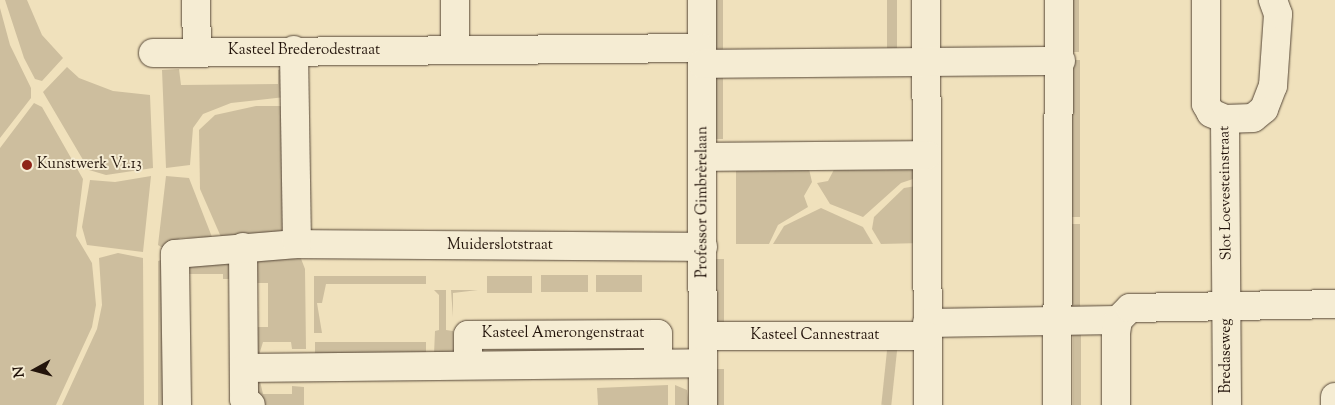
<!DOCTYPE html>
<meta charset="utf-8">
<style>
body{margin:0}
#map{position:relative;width:1335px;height:405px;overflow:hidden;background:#f0e1bc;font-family:"Sorts Mill Goudy",serif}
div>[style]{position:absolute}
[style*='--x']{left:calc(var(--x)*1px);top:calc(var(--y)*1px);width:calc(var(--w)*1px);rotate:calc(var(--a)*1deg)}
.green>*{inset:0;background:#cdbe9e;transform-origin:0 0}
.roads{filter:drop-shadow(0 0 1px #564737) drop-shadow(0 0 1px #564737)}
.minor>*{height:28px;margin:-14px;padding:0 14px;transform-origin:14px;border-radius:14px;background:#f5ecd3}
.dots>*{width:14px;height:14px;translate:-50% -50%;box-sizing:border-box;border:2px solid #f5ecd3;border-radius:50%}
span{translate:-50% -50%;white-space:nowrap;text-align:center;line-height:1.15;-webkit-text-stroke:4px #f5ecd3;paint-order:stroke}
.street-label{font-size:15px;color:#23140b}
.poi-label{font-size:15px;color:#23140b}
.left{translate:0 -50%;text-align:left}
.north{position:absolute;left:10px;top:345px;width:50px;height:50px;-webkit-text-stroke:4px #f5ecd3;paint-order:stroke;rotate:263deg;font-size:14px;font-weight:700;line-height:20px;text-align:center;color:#23140b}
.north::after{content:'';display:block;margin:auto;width:18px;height:22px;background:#23140b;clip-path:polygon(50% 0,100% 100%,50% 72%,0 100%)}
</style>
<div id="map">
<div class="green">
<div style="clip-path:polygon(5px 0,27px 0,42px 35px,63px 58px,42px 81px,35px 79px,24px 58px)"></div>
<div style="left:713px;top:0;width:10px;height:53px"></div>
<div style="left:887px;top:0;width:10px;height:51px"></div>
<div style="left:1072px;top:0;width:7px;height:52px"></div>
<div style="clip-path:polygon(0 8px,10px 45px,31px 88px,31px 98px,0 138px)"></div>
<div style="left:1072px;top:60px;width:8px;height:157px"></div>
<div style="clip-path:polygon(67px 67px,79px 78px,113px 91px,150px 95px,153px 168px,106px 175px,89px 170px,43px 92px)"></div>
<div style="left:713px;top:67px;width:10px;height:72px"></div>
<div style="clip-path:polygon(283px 68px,285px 97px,231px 103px,203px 114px,193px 128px,190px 165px,166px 168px,162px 70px,179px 69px,181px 85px,278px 84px,278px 70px)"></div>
<div style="clip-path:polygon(34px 103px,42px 107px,83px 179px,76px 236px,92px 263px,96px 305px,92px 327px,56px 405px,0 405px,0 148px)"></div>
<div style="clip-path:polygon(256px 106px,285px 106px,286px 234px,221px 237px,200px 189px,199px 130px,215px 115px)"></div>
<div style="clip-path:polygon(922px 161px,916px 178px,901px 183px,863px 217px,830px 204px,817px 183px,828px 181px,838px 162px)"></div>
<div style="clip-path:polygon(736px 162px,809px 169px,812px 182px,804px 196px,808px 207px,778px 225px,769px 244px,736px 244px)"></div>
<div style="clip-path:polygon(151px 176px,143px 252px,87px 245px,82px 227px,90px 180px,115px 182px)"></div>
<div style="clip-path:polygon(166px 176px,189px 178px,212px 237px,180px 238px,166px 250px,158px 245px)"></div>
<div style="clip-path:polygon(922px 185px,922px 243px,881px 244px,872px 229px,874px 217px,904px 188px)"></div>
<div style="clip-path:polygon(821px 208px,863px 227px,873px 244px,773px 244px,784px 226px)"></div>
<div style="left:1072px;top:224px;width:8px;height:90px"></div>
<div style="clip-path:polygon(118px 253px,143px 258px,144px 405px,62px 405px,97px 329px,102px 305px,99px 258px)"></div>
<div style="clip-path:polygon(300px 256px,305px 269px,306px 349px,292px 349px,291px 342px,263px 342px,259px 355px,252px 347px,252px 327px,268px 327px,268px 283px,252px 283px,252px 257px)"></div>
<div style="clip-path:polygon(235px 257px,235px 279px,223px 279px,223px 274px,186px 274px,188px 266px)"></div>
<div style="clip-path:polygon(164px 259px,171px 405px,158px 405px,158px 261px)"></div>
<div style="left:713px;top:259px;width:11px;height:66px"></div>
<div style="left:588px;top:275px;width:17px;height:47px;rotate:90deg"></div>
<div style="left:642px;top:275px;width:17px;height:46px;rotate:90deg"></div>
<div style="clip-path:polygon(314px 276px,426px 276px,426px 284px,326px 284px,322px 303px,317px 303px,322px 333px,314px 333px)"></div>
<div style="left:487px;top:276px;width:45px;height:17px"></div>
<div style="clip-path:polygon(434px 290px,446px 290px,446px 330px,453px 331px,454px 354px,434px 354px,435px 331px,439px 330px,439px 295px)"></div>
<div style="clip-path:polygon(451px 290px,478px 290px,453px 293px,453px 317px)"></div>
<div style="left:1073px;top:328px;width:8px;height:77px"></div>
<div style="left:888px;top:341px;width:10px;height:64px;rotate:6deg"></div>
<div style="left:315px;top:342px;width:111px;height:13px"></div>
<div style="left:714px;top:369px;width:10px;height:36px"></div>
<div style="clip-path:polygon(260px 381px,263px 394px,292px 394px,292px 386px,304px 387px,304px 405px,263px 405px,252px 389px)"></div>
<div style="clip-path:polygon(668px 385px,668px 405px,598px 405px,597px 388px)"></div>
<div style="clip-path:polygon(675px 385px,687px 390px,689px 405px,675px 405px)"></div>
</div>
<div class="roads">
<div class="minor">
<div style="--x:196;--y:0;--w:52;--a:88.9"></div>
<div style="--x:455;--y:0;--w:50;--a:90"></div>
<div style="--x:702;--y:0;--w:405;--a:89.9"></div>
<div style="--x:926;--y:0;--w:405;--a:89.7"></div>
<div style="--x:1206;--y:0;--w:104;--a:90"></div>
<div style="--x:1206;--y:104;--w:10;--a:61"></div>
<div style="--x:1211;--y:113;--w:15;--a:23"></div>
<div style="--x:1225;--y:119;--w:286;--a:89.6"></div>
<div style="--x:153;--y:53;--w:549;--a:-0.52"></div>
<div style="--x:702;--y:64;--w:359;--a:-0.5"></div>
<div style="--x:1225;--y:119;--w:28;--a:-2"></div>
<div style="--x:1253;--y:118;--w:14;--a:-39"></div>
<div style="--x:1264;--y:109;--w:25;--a:-69"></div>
<div style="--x:1273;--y:86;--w:72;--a:-86"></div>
<div style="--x:1278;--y:14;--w:15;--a:-110"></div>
<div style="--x:703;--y:157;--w:224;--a:-0.5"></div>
<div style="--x:297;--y:244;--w:406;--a:0.4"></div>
<div style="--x:243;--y:247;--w:152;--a:89.6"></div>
<div style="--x:244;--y:399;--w:9;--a:41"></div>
<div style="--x:927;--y:323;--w:191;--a:-0.9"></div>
<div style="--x:703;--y:336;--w:224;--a:0"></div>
<div style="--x:468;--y:365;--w:30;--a:-90"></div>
<div style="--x:468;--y:335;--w:190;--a:-0.3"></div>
<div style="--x:658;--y:334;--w:29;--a:90"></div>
<div style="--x:244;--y:368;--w:459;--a:-0.6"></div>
<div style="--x:177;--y:405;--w:151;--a:-90.8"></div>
<div style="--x:175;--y:254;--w:122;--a:-4.7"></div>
<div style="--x:297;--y:244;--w:194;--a:-90.9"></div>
<div style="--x:1057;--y:405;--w:405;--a:-89.7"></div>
<div style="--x:1116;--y:405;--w:72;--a:-90"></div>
<div style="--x:1116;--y:333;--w:13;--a:-81"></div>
<div style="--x:1118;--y:320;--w:17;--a:-45"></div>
<div style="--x:1130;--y:308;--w:205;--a:-1.1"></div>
<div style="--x:1335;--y:405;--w:8;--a:-90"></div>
</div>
</div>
<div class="dots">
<div style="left:27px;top:165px;background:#8f2418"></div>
</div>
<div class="street-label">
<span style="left:304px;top:51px">Kasteel Brederodestraat</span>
<span style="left:1226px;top:193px;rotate:-91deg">Slot Loevesteinstraat</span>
<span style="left:703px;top:202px;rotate:-90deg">Professor Gimbrèrelaan</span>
<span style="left:500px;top:246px">Muiderslotstraat</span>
<span style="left:563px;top:334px">Kasteel Amerongenstraat</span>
<span style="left:815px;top:336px">Kasteel Cannestraat</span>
<span style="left:1227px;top:356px;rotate:-90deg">Bredaseweg</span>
</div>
<div class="poi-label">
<span class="left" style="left:37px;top:165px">Kunstwerk V1.13</span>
</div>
<div class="north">N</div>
</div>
